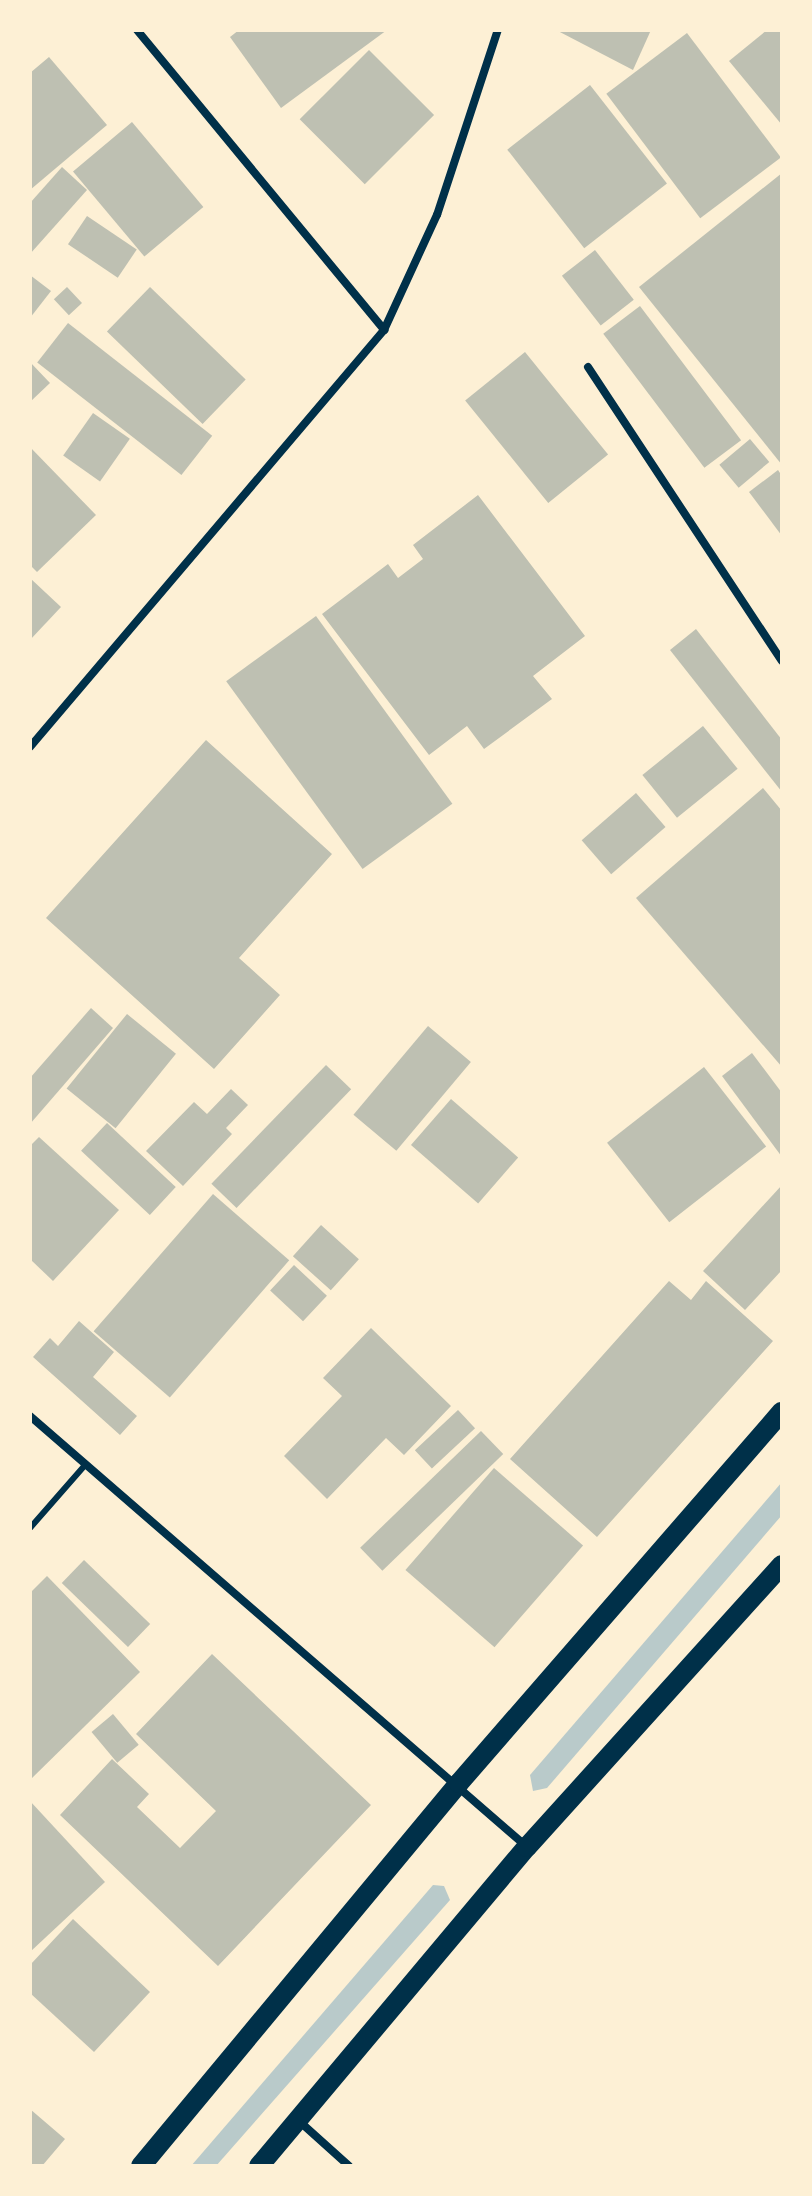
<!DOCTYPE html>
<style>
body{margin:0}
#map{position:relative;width:812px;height:2196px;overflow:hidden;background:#fdf0d5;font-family:Georgia,serif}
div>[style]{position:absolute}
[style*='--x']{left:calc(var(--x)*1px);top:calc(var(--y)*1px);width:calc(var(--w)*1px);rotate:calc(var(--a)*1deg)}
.green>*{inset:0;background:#b9caca}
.building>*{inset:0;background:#bec0b2;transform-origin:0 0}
.service>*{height:6px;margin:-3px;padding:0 3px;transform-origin:3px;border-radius:3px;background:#003049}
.minor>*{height:8px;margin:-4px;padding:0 4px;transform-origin:4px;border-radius:4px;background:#003049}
.primary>*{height:20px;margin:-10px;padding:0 10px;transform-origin:10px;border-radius:10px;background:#003049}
span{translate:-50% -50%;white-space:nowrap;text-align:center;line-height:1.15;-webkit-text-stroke:8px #fdf0d5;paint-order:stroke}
.frame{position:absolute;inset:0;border:32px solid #fdf0d5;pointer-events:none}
</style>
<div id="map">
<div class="green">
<div style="clip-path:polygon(782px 1482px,782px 1515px,547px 1788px,533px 1791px,530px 1775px)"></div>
<div style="clip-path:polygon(433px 1885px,444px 1886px,450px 1900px,216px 2166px,191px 2166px)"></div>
</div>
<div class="building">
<div style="clip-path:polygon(239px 30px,387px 30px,281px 108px,230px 37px)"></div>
<div style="clip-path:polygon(556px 30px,651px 30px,633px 70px)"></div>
<div style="clip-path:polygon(767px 30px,782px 30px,782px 125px,729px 61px)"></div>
<div style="left:687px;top:33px;width:156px;height:101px;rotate:53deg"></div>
<div style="left:369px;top:50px;width:92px;height:98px;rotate:45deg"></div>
<div style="clip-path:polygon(49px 57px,107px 125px,30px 190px,30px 73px)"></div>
<div style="left:590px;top:85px;width:125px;height:105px;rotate:52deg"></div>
<div style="left:132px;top:122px;width:111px;height:77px;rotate:50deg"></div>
<div style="clip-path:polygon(62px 167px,87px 190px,30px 254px,30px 203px)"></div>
<div style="clip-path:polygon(782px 173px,782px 465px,639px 287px)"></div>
<div style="left:87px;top:216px;width:60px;height:34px;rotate:34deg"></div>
<div style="left:595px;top:250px;width:63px;height:42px;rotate:52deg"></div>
<div style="clip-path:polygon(30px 275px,51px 291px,30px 318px)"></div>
<div style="left:67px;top:287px;width:22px;height:18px;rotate:47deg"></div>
<div style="left:150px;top:287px;width:133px;height:62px;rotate:44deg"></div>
<div style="left:640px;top:306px;width:168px;height:46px;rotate:53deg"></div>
<div style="left:68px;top:323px;width:183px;height:50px;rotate:38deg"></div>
<div style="left:525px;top:352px;width:132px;height:77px;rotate:51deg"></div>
<div style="clip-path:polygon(30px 362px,50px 383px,30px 402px)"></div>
<div style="left:93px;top:413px;width:45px;height:52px;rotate:35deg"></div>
<div style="left:750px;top:439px;width:30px;height:40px;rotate:50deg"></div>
<div style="clip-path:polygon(30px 447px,96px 515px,37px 572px,30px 565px)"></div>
<div style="clip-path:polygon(778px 470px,782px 476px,782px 536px,749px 492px)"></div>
<div style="clip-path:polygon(478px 495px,585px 636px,533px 676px,552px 699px,484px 749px,467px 726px,429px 755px,322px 614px,388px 564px,398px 578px,423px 559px,413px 545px)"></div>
<div style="clip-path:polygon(30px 578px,61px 607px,30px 640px)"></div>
<div style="left:316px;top:616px;width:232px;height:111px;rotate:54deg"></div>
<div style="clip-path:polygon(696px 629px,782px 740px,782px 792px,670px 650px)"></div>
<div style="left:703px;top:726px;width:55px;height:78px;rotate:51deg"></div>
<div style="clip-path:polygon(206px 740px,332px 854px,239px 958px,280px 995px,214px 1069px,46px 918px)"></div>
<div style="clip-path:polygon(763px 788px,782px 811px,782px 1067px,636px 898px)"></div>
<div style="left:636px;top:793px;width:45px;height:72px;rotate:49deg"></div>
<div style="clip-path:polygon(91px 1008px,113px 1028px,30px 1124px,30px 1078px)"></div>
<div style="left:127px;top:1014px;width:63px;height:96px;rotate:39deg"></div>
<div style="left:428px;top:1026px;width:56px;height:116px;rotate:40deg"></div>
<div style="clip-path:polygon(752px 1053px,782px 1093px,782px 1157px,722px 1076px)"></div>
<div style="left:326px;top:1065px;width:35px;height:165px;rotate:44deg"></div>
<div style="left:704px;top:1067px;width:101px;height:123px;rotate:52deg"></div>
<div style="clip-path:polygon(231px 1089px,248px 1105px,226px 1128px,232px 1134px,183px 1186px,146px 1151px,194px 1102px,207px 1114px)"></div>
<div style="left:451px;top:1099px;width:89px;height:61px;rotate:41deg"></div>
<div style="left:107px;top:1123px;width:94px;height:38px;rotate:43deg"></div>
<div style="clip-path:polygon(39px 1137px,119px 1210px,53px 1281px,30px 1259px,30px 1146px)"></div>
<div style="clip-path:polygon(782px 1185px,782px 1270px,745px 1310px,703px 1271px)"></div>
<div style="left:213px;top:1194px;width:101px;height:182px;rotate:41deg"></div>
<div style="left:321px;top:1225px;width:51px;height:42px;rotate:42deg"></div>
<div style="left:294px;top:1265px;width:45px;height:35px;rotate:43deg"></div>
<div style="clip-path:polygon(669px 1281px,691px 1300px,706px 1281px,773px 1341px,597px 1537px,510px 1459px)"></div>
<div style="clip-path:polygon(79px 1321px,114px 1352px,93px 1377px,137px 1416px,120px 1435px,33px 1357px,50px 1338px,58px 1346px)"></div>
<div style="clip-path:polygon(371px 1328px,451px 1406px,404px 1455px,386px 1438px,327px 1499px,284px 1456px,342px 1396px,323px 1378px)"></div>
<div style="left:458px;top:1410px;width:25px;height:59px;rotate:47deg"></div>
<div style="left:481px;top:1431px;width:32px;height:168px;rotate:46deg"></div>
<div style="left:494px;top:1468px;width:118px;height:135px;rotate:41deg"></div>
<div style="left:84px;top:1560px;width:92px;height:32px;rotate:44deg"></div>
<div style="clip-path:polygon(47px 1576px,140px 1672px,30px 1780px,30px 1593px)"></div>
<div style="clip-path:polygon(212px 1654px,371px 1805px,218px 1966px,60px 1815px,112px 1759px,149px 1794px,137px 1807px,180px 1848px,216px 1811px,136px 1734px)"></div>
<div style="left:113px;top:1714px;width:40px;height:28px;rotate:50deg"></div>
<div style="clip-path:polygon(30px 1801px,105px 1882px,30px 1952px)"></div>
<div style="clip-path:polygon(73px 1919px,150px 1992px,94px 2052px,30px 1993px,30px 1965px)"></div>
<div style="clip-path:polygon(30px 2109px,65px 2139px,42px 2166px,30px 2166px)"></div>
</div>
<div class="service">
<div style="--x:30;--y:1528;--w:85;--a:-48.8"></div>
</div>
<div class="minor">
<div style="--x:137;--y:30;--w:389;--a:50.5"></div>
<div style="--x:588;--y:367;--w:352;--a:56.6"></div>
<div style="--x:30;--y:747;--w:547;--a:-49.67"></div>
<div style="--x:384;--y:330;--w:127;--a:-65.3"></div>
<div style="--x:437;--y:215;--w:195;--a:-71.8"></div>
<div style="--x:30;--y:1416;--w:658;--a:40.93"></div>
<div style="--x:299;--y:2121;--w:67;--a:42"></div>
</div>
<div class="primary">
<div style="--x:141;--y:2166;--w:498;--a:-50.3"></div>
<div style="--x:459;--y:1783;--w:492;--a:-49"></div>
<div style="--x:259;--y:2166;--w:417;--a:-50"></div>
<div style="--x:527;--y:1847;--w:380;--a:-47.9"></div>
</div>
<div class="frame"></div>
</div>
